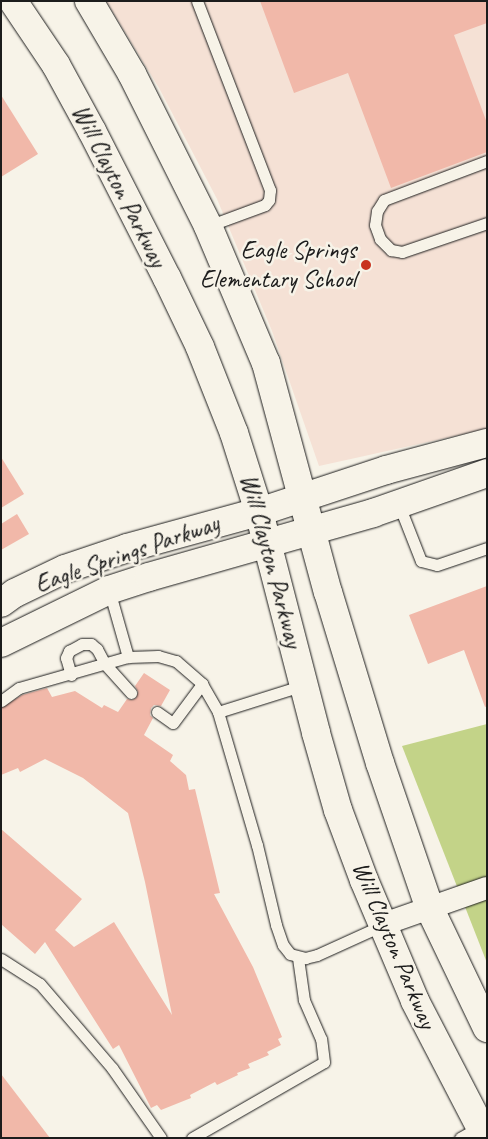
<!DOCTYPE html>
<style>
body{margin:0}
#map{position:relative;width:488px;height:1139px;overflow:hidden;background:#f7f3e8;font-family:Caveat,sans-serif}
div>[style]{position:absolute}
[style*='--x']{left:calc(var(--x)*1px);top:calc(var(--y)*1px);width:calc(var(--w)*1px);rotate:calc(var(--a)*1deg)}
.built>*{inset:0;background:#f5e1d5}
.green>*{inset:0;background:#c3d388}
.building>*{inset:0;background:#f1b8a9}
.roads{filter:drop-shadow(0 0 1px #1c1c1c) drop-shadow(0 0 1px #1c1c1c)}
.service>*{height:11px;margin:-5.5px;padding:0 5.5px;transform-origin:5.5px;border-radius:5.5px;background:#f7f3e8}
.minor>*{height:22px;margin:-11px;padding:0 11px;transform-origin:11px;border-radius:11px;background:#f7f3e8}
.tertiary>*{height:28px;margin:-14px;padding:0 14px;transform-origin:14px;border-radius:14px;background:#f7f3e8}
.secondary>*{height:28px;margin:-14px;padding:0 14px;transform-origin:14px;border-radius:14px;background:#f7f3e8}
.dots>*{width:14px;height:14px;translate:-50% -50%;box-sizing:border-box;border:2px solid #f7f3e8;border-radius:50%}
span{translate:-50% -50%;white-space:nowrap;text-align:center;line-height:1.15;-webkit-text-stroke:5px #f7f3e8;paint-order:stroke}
.street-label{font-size:25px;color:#1c1c1c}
.poi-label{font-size:25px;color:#1c1c1c}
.right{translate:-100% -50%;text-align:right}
.frame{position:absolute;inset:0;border:2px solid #1c1c1c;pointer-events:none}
</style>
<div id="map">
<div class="built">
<div style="clip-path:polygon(106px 1px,487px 1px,487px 429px,319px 466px,272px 331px,217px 199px,159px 88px)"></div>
</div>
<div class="green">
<div style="clip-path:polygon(487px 724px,487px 963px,402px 746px)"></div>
</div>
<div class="building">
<div style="clip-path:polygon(260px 1px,487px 1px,487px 23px,454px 35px,487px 123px,487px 152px,391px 188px,348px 73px,294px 93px)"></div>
<div style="clip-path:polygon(1px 95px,38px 154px,1px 177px)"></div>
<div style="clip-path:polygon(1px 457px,24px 494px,1px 508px)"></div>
<div style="clip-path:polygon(17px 514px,29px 534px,1px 550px,1px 524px)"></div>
<div style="clip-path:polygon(487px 586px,487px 706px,485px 707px,464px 650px,428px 664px,409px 615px)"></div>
<div style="clip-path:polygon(144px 673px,170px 690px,161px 706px,154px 705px,151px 708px,150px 715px,153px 718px,144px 735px,173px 755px,170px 761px,186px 775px,189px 790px,195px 789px,220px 893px,214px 894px,253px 967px,282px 1037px,278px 1039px,281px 1045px,267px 1052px,269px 1055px,248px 1064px,250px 1068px,237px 1073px,238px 1075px,217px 1085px,215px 1082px,190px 1095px,191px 1098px,161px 1110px,157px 1105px,151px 1108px,119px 1045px,113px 1049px,45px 942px,35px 954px,1px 924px,1px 829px,82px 899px,55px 930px,74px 947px,114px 922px,172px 1015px,145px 882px,128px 813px,83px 778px,45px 759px,20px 772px,18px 768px,1px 775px,1px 708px,22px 695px,47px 688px,52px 697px,75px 691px,102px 708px,104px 705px,118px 712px,127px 699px,132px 700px,136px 698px,138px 692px,135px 686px)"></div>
<div style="clip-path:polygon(1px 1074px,50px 1138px,1px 1138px)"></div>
</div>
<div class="roads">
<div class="service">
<div style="--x:197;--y:1;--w:203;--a:68.9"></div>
<div style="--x:270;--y:190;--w:10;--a:96"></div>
<div style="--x:269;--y:200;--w:6;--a:129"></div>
<div style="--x:265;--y:205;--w:61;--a:159.8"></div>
<div style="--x:487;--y:161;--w:110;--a:159.3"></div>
<div style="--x:384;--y:200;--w:13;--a:122"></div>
<div style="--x:377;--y:211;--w:14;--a:98"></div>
<div style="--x:375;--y:225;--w:15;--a:70"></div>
<div style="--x:380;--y:239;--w:16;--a:45"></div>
<div style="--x:391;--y:250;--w:11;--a:10"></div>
<div style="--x:402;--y:252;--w:90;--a:-18.8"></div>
<div style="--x:399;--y:505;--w:60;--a:68.6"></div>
<div style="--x:421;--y:561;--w:16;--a:14"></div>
<div style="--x:437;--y:565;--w:53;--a:-18.8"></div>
<div style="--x:109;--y:590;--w:70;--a:74.2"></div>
<div style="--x:128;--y:657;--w:30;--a:-2"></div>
<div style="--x:158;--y:656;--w:19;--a:16"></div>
<div style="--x:176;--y:661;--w:35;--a:41"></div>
<div style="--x:202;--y:684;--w:32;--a:60"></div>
<div style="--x:71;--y:675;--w:18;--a:-106"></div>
<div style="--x:66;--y:658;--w:8;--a:-67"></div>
<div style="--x:69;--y:651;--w:15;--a:-28"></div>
<div style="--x:82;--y:644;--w:9;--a:0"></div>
<div style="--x:91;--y:644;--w:8;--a:40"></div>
<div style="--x:97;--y:649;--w:17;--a:62"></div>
<div style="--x:105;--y:664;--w:39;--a:48"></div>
<div style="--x:304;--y:685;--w:90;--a:162.6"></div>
<div style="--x:218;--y:712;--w:139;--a:73.7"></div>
<div style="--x:257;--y:845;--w:82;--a:76.6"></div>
<div style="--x:276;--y:925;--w:21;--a:71"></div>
<div style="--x:283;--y:945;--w:11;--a:52"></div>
<div style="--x:290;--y:954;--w:16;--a:15"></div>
<div style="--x:305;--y:958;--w:12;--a:-14"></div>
<div style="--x:317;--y:955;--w:72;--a:-24.4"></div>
<div style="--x:1;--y:701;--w:22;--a:-36"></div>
<div style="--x:19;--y:688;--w:113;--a:-15.9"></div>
<div style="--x:157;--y:712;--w:19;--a:35"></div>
<div style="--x:173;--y:723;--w:49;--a:-53.4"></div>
<div style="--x:1;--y:959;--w:46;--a:32.7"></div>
<div style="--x:40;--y:984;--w:111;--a:49.4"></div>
<div style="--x:112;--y:1068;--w:85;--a:55"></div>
<div style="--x:192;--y:1138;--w:152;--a:-29.9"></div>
<div style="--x:324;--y:1062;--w:23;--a:-97"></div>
<div style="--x:321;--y:1039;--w:43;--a:-113.6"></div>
<div style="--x:304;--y:1000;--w:42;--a:-98.1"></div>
<div style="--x:460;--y:1138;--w:23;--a:-29"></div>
</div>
<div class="minor">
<div style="--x:384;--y:924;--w:109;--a:-19.3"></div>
</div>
<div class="tertiary">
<div style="--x:1;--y:603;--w:17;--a:-36"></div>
<div style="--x:15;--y:593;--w:55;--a:-25.6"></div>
<div style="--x:65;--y:569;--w:65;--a:-18.7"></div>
<div style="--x:127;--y:548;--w:137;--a:-15.3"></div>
<div style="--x:259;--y:512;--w:134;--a:-18.3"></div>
<div style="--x:386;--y:470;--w:105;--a:-15"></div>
<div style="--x:1;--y:643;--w:120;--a:-26.1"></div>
<div style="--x:109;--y:590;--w:42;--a:-18"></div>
<div style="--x:149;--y:577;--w:233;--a:-15.9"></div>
<div style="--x:373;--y:513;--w:121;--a:-19.3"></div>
</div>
<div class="secondary">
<div style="--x:13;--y:1;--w:77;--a:56.1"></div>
<div style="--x:56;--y:65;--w:75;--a:61.4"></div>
<div style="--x:92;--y:131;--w:165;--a:63"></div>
<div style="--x:167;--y:278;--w:76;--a:64.4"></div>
<div style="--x:200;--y:347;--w:92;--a:68.4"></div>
<div style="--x:234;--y:433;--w:83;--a:72.4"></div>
<div style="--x:259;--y:512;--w:228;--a:75.5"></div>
<div style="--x:316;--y:733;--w:80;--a:74.1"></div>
<div style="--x:338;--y:810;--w:75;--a:69.6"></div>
<div style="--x:364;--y:880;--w:131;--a:67.1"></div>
<div style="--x:415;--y:1001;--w:154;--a:62.6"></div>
<div style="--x:89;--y:1;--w:85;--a:59.5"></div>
<div style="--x:132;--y:74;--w:170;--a:63.4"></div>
<div style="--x:208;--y:226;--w:149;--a:67.1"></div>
<div style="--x:266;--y:363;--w:237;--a:74.9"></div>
<div style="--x:328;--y:592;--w:179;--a:73.1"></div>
<div style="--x:380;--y:763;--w:154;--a:71.1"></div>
<div style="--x:430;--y:909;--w:132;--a:64.4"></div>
</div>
</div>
<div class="dots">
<div style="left:366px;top:265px;background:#c8321e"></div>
</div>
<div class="street-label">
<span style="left:119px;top:186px;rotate:63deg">Will Clayton Parkway</span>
<span style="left:127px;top:554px;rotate:-19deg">Eagle Springs Parkway</span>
<span style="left:271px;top:561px;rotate:75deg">Will Clayton Parkway</span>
<span style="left:394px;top:945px;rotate:67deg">Will Clayton Parkway</span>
</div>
<div class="poi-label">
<span class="right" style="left:356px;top:265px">Eagle Springs<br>Elementary School</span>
</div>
<div class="frame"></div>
</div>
